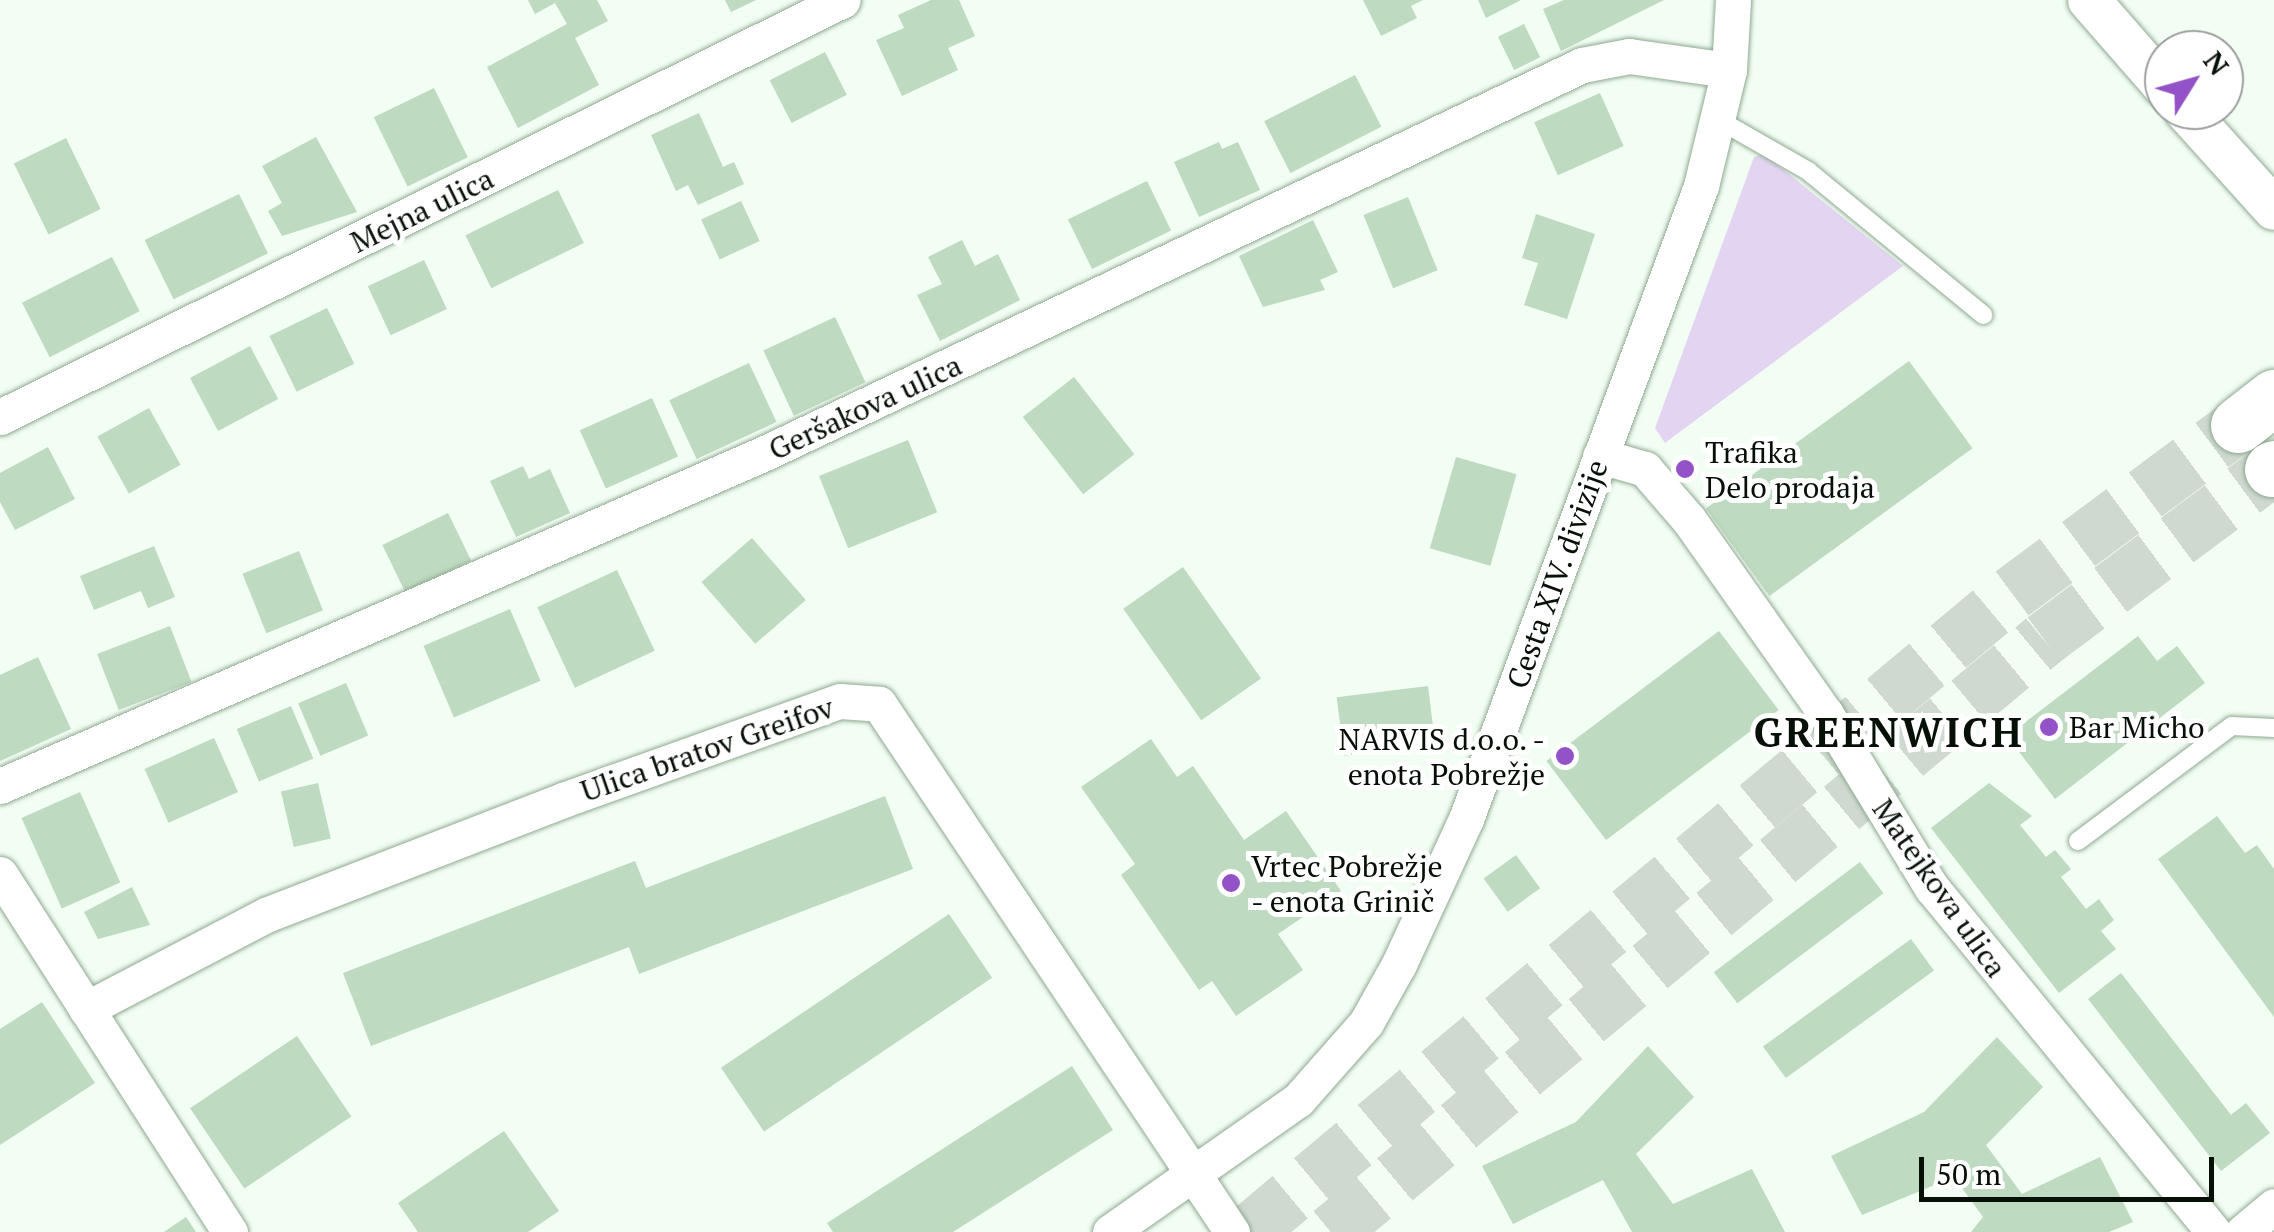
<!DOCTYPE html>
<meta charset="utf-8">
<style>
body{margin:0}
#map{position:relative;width:2274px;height:1232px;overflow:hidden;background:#f2fdf3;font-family:"PT Serif",serif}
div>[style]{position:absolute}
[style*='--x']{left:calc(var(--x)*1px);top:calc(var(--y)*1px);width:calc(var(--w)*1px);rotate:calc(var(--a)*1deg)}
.green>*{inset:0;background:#e3d5f1}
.building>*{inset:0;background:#bedac0;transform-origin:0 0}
.trunk-tunnel>*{height:55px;margin-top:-27.5px;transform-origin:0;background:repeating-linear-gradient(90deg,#cfd9d0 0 55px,transparent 0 83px)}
.roads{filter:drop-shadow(0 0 2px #8ea991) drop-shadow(0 0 2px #8ea991)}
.service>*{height:18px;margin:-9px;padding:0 9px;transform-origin:9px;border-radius:9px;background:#fff}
.minor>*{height:35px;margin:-17.5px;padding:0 17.5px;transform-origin:17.5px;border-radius:17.5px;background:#fff}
.tertiary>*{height:42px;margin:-21px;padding:0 21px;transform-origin:21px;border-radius:21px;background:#fff}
.trunk>*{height:55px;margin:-27.5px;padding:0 27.5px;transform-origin:27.5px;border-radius:27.5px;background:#fff}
.dots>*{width:28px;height:28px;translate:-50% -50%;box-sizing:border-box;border:5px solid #fff;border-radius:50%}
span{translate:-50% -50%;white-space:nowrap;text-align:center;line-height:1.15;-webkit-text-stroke:10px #fff;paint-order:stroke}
.street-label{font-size:30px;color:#061007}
.poi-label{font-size:30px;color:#061007}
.left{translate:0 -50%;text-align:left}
.right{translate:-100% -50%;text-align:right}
.district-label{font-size:40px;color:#061007;font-weight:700;letter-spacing:2.5px}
.north{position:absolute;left:2144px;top:30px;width:100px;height:100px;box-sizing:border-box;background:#fff;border:2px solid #9b9f9c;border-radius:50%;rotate:53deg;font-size:28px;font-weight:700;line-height:40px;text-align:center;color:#061007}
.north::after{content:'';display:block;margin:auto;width:35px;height:45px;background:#9352c7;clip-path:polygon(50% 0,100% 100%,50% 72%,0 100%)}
.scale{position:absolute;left:1919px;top:1157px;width:295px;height:45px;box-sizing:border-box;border:5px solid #061007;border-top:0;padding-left:12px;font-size:30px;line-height:35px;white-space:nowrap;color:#061007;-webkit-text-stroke:8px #fff;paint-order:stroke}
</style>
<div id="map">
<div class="green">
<div style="clip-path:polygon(1764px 154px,1903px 266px,1665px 443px,1655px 428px,1754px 157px)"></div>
</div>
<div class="building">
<div style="clip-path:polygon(528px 0,597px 0,608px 21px,575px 38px,599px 85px,518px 128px,487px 67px,567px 24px,555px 3px,535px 14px)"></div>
<div style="clip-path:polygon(725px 0,756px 0,731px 12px)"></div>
<div style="clip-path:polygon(931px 0,959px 0,975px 36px,948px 48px,958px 70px,902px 96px,876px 40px,904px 28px,898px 15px)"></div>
<div style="clip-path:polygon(1363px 0,1423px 0,1411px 6px,1417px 18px,1381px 36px)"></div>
<div style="clip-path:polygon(1478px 0,1521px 0,1486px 18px)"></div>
<div style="clip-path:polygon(1564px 0,1664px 0,1561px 51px,1543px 9px)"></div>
<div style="left:1524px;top:24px;width:37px;height:29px;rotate:64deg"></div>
<div style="left:825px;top:52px;width:48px;height:62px;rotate:63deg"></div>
<div style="left:1355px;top:75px;width:58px;height:102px;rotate:63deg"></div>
<div style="left:434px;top:88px;width:77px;height:67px;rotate:64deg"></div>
<div style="left:1600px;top:93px;width:58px;height:72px;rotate:66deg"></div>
<div style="clip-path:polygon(699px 113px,723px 167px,734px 162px,744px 184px,698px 205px,688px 185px,676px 191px,651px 135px)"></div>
<div style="clip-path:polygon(316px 137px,357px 212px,282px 236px,268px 211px,282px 203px,262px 166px)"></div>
<div style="left:66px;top:138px;width:79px;height:58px;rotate:64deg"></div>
<div style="clip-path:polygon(1219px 142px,1222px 149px,1238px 142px,1260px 190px,1199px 217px,1174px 162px)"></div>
<div style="left:1147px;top:181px;width:55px;height:88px;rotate:64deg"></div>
<div style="left:558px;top:190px;width:59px;height:103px;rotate:64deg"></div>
<div style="left:239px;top:194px;width:66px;height:105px;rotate:64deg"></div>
<div style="left:1408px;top:197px;width:79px;height:48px;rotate:68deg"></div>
<div style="left:741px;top:201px;width:44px;height:44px;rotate:65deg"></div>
<div style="clip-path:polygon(1536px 214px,1595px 234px,1567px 319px,1524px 305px,1538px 263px,1522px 258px)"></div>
<div style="clip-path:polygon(1313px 220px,1338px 272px,1320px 280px,1325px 290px,1263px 307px,1239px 256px)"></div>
<div style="clip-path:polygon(962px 240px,975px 266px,998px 254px,1020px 300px,940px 341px,917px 295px,942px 284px,928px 257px)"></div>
<div style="left:112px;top:257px;width:61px;height:101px;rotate:63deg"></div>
<div style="left:424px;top:260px;width:54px;height:62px;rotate:65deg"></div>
<div style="left:327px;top:308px;width:62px;height:64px;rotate:64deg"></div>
<div style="left:835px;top:317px;width:72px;height:79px;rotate:65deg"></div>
<div style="left:250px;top:346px;width:60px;height:68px;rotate:62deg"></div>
<div style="left:1909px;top:361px;width:108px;height:251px;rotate:54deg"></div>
<div style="left:749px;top:363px;width:65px;height:88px;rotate:65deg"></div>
<div style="left:1074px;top:377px;width:98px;height:65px;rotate:52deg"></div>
<div style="left:652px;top:398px;width:64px;height:79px;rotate:66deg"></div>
<div style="left:149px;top:408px;width:65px;height:59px;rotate:61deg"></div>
<div style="left:908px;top:440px;width:78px;height:96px;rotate:68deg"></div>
<div style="clip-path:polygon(48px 447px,75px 499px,15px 530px,0 502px,0 473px)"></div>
<div style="left:1456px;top:457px;width:63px;height:95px;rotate:16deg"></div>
<div style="clip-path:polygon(523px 466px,529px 479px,550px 469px,570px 513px,516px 537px,490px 481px)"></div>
<div style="left:448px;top:513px;width:53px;height:73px;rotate:64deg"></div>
<div style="left:752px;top:538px;width:82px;height:67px;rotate:49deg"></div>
<div style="clip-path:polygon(154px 546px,175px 597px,148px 608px,141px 591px,94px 610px,80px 576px)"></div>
<div style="left:299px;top:551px;width:64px;height:61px;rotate:68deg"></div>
<div style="left:1183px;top:567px;width:136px;height:73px;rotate:55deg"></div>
<div style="left:617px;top:570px;width:89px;height:88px;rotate:65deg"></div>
<div style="left:510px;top:609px;width:78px;height:94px;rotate:67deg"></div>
<div style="left:170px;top:626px;width:60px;height:78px;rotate:69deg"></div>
<div style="left:1719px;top:631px;width:99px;height:216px;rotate:53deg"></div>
<div style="clip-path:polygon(2138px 636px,2157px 661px,2177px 646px,2205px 683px,2055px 799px,2007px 736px)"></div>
<div style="clip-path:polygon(38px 657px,71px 729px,0 761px,0 675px)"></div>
<div style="left:346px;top:683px;width:57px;height:52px;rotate:67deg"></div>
<div style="left:1428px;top:686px;width:59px;height:92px;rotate:83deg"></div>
<div style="left:291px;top:706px;width:57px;height:59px;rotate:67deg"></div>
<div style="left:214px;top:738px;width:59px;height:76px;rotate:66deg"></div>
<div style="clip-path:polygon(1151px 739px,1177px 777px,1193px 766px,1244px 840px,1286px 811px,1341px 891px,1278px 934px,1303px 970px,1236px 1016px,1212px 981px,1199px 990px,1121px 875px,1135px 864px,1081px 787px)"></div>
<div style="left:318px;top:783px;width:57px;height:38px;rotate:77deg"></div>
<div style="clip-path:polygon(1989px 783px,2032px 816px,2020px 825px,2046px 857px,2055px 850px,2071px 869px,2061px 877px,2086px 909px,2099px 899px,2114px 920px,2101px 931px,2116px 949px,2059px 993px,1931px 828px)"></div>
<div style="left:80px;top:792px;width:99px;height:64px;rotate:66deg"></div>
<div style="clip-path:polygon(885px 796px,913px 869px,639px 974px,629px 947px,371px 1046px,343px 973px,635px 861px,646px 888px)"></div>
<div style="clip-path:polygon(2217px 816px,2245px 853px,2257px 845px,2274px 869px,2274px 1017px,2158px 859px)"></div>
<div style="left:1516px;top:855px;width:41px;height:40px;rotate:54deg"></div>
<div style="left:1860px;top:862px;width:39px;height:183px;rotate:53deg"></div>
<div style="clip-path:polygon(132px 887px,150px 925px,98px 939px,84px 912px)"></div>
<div style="left:949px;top:914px;width:77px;height:275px;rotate:56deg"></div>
<div style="left:1911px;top:939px;width:39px;height:183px;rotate:54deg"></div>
<div style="clip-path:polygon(2121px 973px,2231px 1115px,2246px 1103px,2270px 1133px,2221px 1171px,2088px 999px)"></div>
<div style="clip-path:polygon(42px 1002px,95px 1083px,0 1145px,0 1029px)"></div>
<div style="left:297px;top:1036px;width:97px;height:129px;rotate:56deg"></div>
<div style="clip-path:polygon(1997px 1037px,2043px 1087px,1986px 1145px,2022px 1194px,2100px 1157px,2133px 1222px,2109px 1232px,1971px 1232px,1983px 1217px,1954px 1177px,1862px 1215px,1831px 1156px,1924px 1112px)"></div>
<div style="clip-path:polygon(1648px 1046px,1694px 1097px,1636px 1154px,1673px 1204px,1752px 1169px,1785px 1232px,1632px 1232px,1603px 1180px,1513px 1224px,1482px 1166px,1576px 1122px)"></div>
<div style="clip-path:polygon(1072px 1066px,1113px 1130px,953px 1232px,833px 1232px,827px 1223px)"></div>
<div style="clip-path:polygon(504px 1131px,559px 1211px,528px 1232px,418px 1232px,398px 1203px)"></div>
<div style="clip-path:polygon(186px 1217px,196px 1232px,164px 1232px)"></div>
</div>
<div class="trunk-tunnel">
<div style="--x:1248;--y:1232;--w:996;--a:-39.91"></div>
<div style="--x:2012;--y:593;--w:282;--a:-36.6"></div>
<div style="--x:1331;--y:1232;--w:927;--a:-39.75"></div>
<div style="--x:2044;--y:639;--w:284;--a:-36.7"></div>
</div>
<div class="roads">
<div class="service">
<div style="--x:1719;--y:120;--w:103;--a:29.8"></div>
<div style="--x:1808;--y:171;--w:227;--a:39.4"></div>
<div style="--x:2078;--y:841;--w:192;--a:-36.8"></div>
<div style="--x:2232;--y:726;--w:42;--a:2.7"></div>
</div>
<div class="minor">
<div style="--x:0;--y:417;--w:940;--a:-26.32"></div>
<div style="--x:1600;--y:456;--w:47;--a:16.1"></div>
<div style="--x:1645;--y:469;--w:67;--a:49.2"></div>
<div style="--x:1689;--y:520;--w:237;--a:54.8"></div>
<div style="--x:1826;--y:714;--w:204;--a:58.7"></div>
<div style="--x:1932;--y:888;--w:445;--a:50.7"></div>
<div style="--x:0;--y:786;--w:834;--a:-23.52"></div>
<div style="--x:765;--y:453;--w:904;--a:-25.4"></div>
<div style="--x:1582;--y:65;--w:48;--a:-10.8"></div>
<div style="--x:1629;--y:56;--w:101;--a:8"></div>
<div style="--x:0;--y:874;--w:426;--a:57.3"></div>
<div style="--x:86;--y:1009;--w:205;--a:-27.6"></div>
<div style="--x:268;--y:914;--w:316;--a:-21.1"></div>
<div style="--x:563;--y:800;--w:294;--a:-19.7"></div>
<div style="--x:840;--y:701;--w:39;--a:4"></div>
<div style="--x:879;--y:704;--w:635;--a:56.23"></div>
<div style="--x:1110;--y:1232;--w:230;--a:-35.1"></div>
<div style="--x:1298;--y:1100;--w:103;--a:-48.6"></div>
<div style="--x:1366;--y:1023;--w:68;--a:-60.8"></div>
<div style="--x:1399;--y:964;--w:160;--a:-65.2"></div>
<div style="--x:1466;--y:819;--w:675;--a:-69.63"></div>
<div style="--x:1701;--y:186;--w:119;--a:-76.4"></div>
<div style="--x:1729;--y:70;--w:70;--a:-86.7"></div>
<div style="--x:2243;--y:1232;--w:40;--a:-40"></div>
</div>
<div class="tertiary">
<div style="--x:2089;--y:0;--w:114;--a:48.9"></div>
<div style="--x:2185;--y:110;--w:133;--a:48"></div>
</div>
<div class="trunk">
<div style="--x:2238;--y:425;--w:46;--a:-37.9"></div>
<div style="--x:2272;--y:469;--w:2;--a:-27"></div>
</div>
</div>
<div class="dots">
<div style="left:1685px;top:469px;background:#9352c7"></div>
<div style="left:2049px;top:727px;background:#9352c7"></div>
<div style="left:1565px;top:756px;background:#9352c7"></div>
<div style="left:1231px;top:883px;background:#9352c7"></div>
</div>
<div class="street-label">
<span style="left:422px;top:210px;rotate:-26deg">Mejna ulica</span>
<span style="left:865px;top:407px;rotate:-25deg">Geršakova ulica</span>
<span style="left:1557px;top:574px;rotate:-70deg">Cesta XIV. divizije</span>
<span style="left:707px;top:749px;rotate:-19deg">Ulica bratov Greifov</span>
<span style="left:1940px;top:888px;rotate:55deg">Matejkova ulica</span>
</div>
<div class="poi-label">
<span class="left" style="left:1705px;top:469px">Trafika<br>Delo prodaja</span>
<span class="left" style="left:2069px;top:727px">Bar Micho</span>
<span class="right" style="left:1545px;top:756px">NARVIS d.o.o. -<br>enota Pobrežje</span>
<span class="left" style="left:1251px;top:883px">Vrtec Pobrežje<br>- enota Grinič</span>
</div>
<div class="district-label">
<span style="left:1889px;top:732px">GREENWICH</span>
</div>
<div class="north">N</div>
<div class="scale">50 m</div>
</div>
